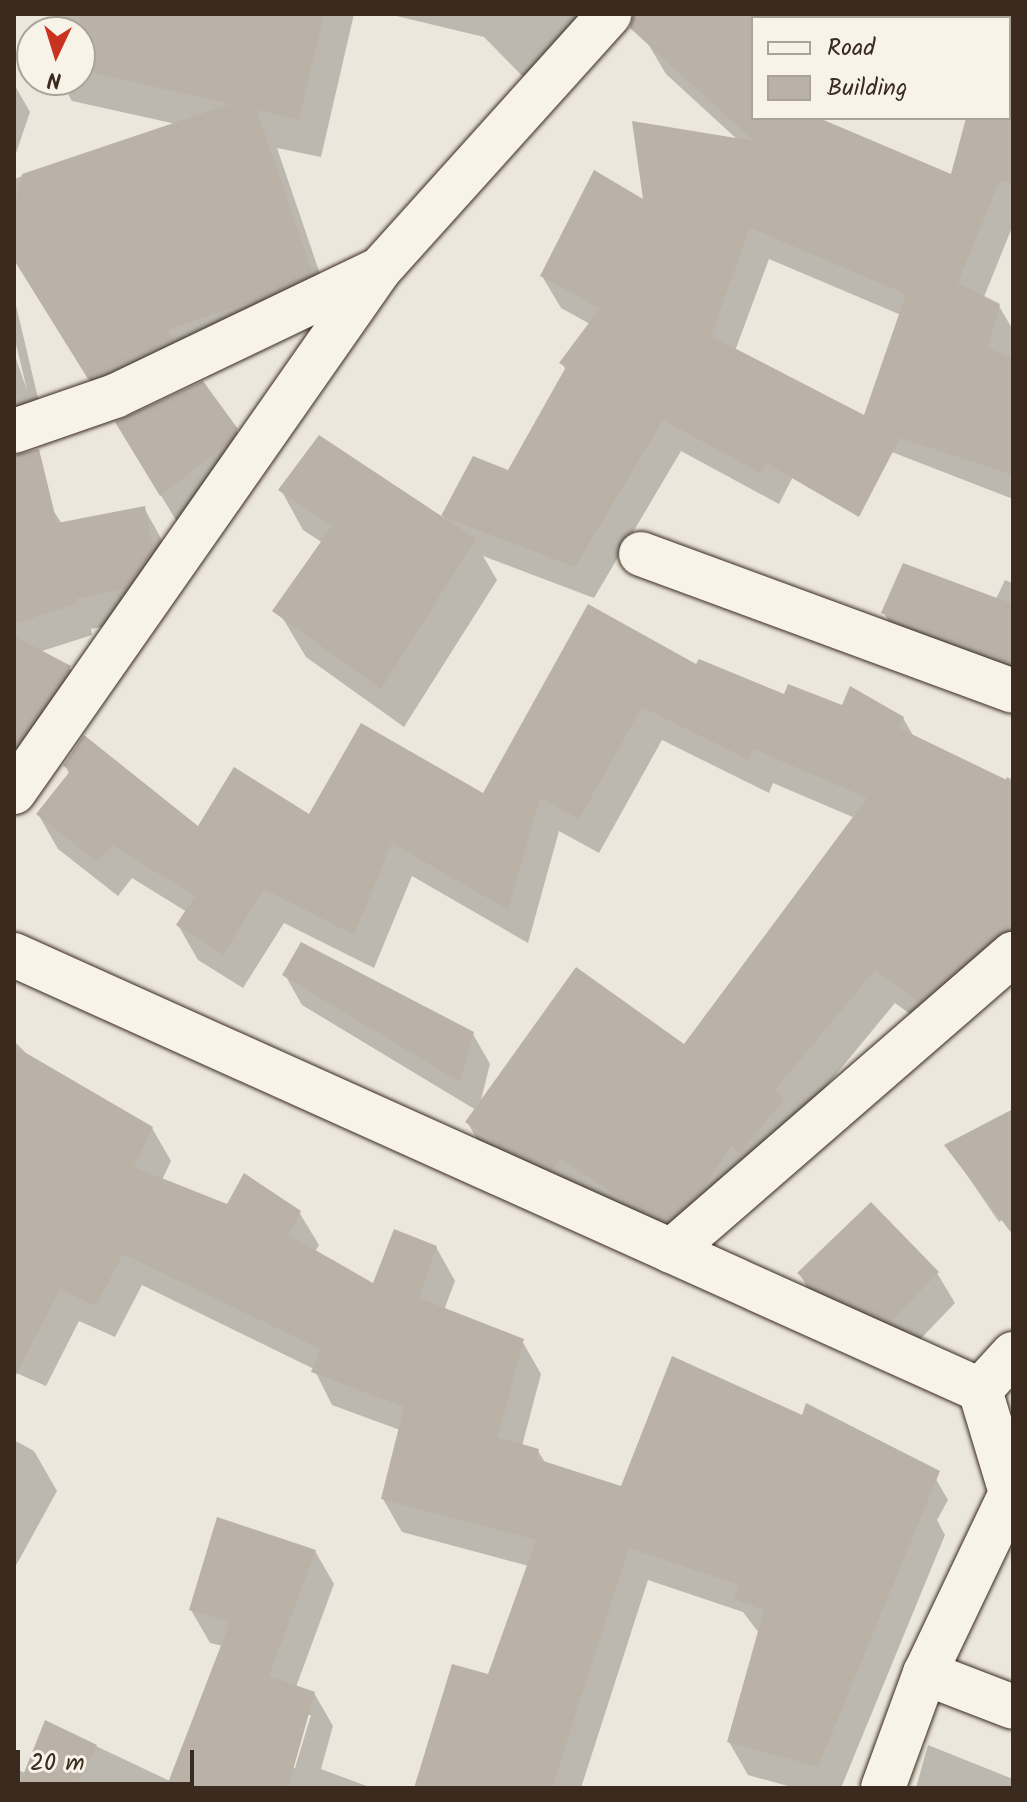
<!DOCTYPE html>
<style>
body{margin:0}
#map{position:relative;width:1027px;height:1802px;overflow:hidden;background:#ece7dc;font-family:Kalam,sans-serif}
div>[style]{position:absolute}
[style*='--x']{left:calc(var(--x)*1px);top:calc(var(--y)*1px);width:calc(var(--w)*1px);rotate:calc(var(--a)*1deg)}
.shadow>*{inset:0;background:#0003}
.building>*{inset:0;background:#bab2a7}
.roads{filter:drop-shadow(0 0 2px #3b2a1e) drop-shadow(0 0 2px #3b2a1e)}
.minor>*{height:44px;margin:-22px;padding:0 22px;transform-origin:22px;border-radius:22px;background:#f7f3e8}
span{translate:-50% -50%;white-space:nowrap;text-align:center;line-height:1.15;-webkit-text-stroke:6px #f7f3e8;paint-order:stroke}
.frame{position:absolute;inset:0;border:16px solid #3b2a1e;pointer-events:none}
.legend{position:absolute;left:751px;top:16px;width:260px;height:104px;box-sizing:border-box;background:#f7f3e8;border:2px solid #aca397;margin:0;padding:10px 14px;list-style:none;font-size:24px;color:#3b2a1e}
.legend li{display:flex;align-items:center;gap:16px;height:40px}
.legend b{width:40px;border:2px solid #aca397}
.north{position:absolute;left:16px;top:16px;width:80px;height:80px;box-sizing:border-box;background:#f7f3e8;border:2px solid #aca397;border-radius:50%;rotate:184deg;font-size:22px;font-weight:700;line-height:32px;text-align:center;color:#3b2a1e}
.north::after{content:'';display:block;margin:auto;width:28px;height:36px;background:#c8321e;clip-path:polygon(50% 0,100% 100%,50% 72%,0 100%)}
.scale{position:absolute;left:16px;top:1750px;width:178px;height:36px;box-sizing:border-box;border:4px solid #3b2a1e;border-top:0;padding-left:10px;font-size:24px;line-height:28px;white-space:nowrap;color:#3b2a1e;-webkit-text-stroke:6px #f7f3e8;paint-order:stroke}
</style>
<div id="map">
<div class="shadow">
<div style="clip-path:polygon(60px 14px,354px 14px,321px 157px,277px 148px,333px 312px,112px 416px,14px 259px,14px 179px,176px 124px,72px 101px,60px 80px,80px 80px,80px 32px,56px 32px)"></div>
<div style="clip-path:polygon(388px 14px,618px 14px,539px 93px,484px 37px)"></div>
<div style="clip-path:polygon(659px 14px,778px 14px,782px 18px,753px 18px,753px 118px,814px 118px,952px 177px,968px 118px,1009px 118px,1009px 18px,976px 14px,1013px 14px,1013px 225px,984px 297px,999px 306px,1013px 330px,1013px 499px,884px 449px,901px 315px,769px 259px,735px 351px,798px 467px,779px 504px,681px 451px,594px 598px,483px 556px,497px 580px,404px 727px,306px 657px,282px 617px,323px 543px,303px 530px,281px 490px,448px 523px,443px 516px,509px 472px,566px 371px,562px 363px,590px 324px,561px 308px,542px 276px,739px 141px,666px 74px,647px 42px)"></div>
<div style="clip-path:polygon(14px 84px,30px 112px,14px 159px)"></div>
<div style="clip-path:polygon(14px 297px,43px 419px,14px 427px,14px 353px,27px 390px,14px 336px)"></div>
<div style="clip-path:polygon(236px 430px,254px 461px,179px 525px,135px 453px)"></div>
<div style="clip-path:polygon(51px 507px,62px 524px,144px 508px,161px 538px,170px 580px,143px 619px,91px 629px,92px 635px,39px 652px,69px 667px,87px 697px,14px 761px,14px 515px)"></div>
<div style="clip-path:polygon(1005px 580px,1013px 583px,1013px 687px,901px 643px,884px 613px,996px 599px)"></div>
<div style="clip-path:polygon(697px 666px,785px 697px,903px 718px,914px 737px,1005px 781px,1007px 777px,1013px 780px,1013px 977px,940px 1036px,895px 1003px,687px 1255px,487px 1156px,467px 1122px,476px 1110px,302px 1005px,285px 975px,473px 1034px,490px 1064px,480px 1104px,685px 1047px,855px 818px,773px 783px,769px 793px,662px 740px,599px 853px,559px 831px,528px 943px,412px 876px,374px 968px,284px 923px,243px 988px,198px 960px,178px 925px,187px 912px,132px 878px,118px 896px,58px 849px,38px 814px,70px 775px,65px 766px,198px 829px,484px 795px)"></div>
<div style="clip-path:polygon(14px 1041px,30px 1057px,152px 1128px,171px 1161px,162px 1180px,228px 1207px,299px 1212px,319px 1245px,315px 1252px,374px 1286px,436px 1247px,455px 1281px,444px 1310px,522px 1341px,541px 1374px,522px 1446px,538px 1451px,546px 1464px,622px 1488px,803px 1418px,929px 1467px,948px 1500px,937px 1520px,945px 1535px,841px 1788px,795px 1788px,748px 1775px,729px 1742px,759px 1633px,743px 1612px,648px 1580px,581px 1788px,416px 1788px,490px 1676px,529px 1566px,402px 1532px,383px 1499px,400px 1430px,332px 1405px,314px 1369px,142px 1285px,115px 1337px,79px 1321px,46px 1386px,14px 1372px)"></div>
<div style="clip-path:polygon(1013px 1111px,1013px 1213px,999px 1222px,947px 1146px)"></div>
<div style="clip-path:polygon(799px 1273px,937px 1273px,955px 1303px,908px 1352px,817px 1304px)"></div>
<div style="clip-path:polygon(14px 1440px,34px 1451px,57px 1491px,14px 1569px)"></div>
<div style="clip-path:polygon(evenodd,315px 1551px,334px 1584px,296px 1687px,314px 1693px,333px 1726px,321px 1769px,372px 1788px,14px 1788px,14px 1769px,26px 1773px,47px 1723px,170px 1781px,223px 1646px,210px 1643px,191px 1610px,315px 1551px,306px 1715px,311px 1715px,295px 1768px,291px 1767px,306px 1715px)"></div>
<div style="clip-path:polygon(928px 1745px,1013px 1779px,1013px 1788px,916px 1788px)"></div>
</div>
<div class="building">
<div style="clip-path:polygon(80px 14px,324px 14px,299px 120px,257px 110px,313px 274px,261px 298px,167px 330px,174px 340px,88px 379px,14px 260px,14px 210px,22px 174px,230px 104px,80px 70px)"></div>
<div style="clip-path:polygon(evenodd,634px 14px,753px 14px,753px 118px,819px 118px,951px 174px,966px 118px,1013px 118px,1013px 184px,1000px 180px,958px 283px,1000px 304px,988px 348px,1013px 359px,1013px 475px,900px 438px,859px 517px,766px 463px,760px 473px,663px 420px,575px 567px,441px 516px,473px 456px,508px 470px,566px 367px,559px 363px,600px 308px,540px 276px,594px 170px,643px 199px,632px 121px,754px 141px,630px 28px,634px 14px,750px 228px,906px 294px,864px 415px,711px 336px,750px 228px)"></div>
<div style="clip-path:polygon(203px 381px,238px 429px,228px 443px,160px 496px,115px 422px)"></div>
<div style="clip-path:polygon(319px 435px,476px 539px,381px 689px,272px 611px,332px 526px,278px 490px)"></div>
<div style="clip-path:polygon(39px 449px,57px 523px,145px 506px,153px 549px,125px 589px,75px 599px,76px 604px,14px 624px,14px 455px)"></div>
<div style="clip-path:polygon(903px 563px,1013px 604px,1013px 664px,881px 613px)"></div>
<div style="clip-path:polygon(588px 604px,696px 664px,699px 659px,784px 694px,788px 684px,842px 705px,850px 686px,904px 717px,899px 728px,1013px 783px,1013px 926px,919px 1002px,875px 970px,774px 1091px,784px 1099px,740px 1153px,731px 1146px,699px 1194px,667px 1222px,630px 1205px,561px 1158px,553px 1170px,501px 1147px,465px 1122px,576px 967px,684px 1044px,867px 798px,753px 749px,749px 760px,642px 707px,579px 819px,540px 798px,508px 910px,392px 843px,354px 935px,264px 889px,223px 955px,176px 925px,195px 896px,112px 845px,97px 862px,36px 814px,71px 770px,63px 766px,84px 735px,198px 826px,234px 767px,309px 814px,361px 723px,483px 793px)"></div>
<div style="clip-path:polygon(14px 636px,71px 666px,14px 748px)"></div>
<div style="clip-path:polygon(301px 942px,474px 1032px,460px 1082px,282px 975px)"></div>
<div style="clip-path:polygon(14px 1046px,153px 1127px,134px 1167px,227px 1204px,244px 1173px,301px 1211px,289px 1235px,373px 1283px,394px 1229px,437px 1246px,419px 1298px,524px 1339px,498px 1437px,539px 1449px,537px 1459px,621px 1486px,672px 1356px,802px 1415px,806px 1403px,940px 1471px,818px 1767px,727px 1742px,764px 1610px,733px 1599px,739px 1585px,629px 1548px,552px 1788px,414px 1788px,452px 1664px,488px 1674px,536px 1540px,381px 1499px,404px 1407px,311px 1372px,320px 1349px,123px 1254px,96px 1306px,60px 1289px,14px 1379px)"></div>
<div style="clip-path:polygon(1013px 1109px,1013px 1235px,944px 1145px)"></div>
<div style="clip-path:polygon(871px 1202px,939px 1272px,890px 1322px,812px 1287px,797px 1273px)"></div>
<div style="clip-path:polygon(217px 1517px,316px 1550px,269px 1676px,315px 1692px,288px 1788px,166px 1788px,230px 1622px,189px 1610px)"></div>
<div style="clip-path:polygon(45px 1720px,97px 1745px,75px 1788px,18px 1788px)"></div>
</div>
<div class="roads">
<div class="minor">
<div style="--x:14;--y:431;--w:107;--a:-19.1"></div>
<div style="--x:115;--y:396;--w:292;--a:-25.6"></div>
<div style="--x:641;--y:554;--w:396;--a:20.2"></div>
<div style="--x:14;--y:792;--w:638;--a:-55.02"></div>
<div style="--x:380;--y:269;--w:343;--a:-48"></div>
<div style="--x:14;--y:955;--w:1059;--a:24.24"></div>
<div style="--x:980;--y:1390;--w:108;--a:73.2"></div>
<div style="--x:1011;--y:1493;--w:199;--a:115.5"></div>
<div style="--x:925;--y:1673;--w:122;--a:110.1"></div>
<div style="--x:671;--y:1251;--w:453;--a:-41"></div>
<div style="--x:980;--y:1390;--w:49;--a:-47.5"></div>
<div style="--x:925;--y:1673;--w:94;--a:21.1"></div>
</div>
</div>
<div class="frame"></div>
<ul class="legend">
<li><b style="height:10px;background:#f7f3e8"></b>Road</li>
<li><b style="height:22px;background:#bab2a7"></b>Building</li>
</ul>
<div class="north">N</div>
<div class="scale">20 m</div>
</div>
